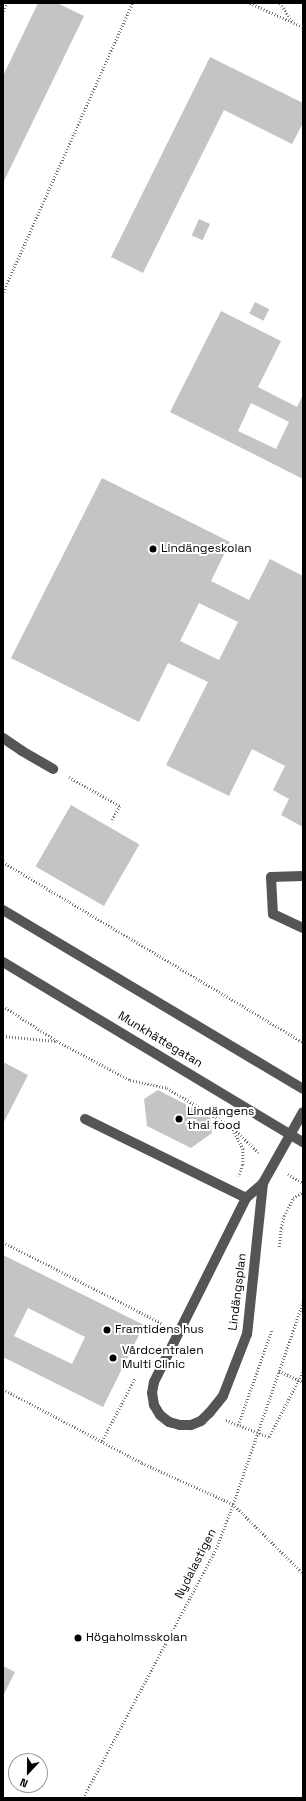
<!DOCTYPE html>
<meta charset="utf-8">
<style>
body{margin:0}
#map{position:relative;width:306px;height:1801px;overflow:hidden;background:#fff;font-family:"Space Grotesk",sans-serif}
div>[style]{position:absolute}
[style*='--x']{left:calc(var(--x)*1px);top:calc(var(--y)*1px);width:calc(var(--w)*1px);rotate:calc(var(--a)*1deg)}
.building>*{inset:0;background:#c4c4c4;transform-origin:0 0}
.path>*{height:2.5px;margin-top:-1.25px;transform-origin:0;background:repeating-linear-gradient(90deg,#777 0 1px,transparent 0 3px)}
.minor>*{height:10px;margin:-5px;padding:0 5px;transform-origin:5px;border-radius:5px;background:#555}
.dots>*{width:11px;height:11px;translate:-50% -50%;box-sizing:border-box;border:2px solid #fff;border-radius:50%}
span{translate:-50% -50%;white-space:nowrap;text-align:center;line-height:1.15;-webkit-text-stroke:4px #fff;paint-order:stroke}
.poi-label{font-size:12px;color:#000}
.left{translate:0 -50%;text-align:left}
.street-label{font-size:12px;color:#000}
.frame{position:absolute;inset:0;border:4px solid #000;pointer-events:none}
.north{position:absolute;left:8px;top:1753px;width:40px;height:40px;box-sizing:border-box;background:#fff;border:1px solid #999;border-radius:50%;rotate:202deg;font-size:11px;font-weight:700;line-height:16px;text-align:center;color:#000}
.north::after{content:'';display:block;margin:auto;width:14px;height:18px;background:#000;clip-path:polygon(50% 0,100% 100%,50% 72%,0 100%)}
</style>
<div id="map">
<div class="building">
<div style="clip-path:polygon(38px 3px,57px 3px,84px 16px,3px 183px,3px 76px)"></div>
<div style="clip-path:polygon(210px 57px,303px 103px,303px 123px,292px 144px,224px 110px,143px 273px,111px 257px)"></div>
<div style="left:199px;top:219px;width:12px;height:18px;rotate:24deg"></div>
<div style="left:255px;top:302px;width:16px;height:13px;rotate:27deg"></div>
<div style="clip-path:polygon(evenodd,221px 311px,281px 341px,258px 387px,297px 407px,303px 395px,303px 479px,170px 412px,221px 311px,251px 403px,289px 422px,276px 449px,238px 431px,251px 403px)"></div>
<div style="clip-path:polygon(evenodd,102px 478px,230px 542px,211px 581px,249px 600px,270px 559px,303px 576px,303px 827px,281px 815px,289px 799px,273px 790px,285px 766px,252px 749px,229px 796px,166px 765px,208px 682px,168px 663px,139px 722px,11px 658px,102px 478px,199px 603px,238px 622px,219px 660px,180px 641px,199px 603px)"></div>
<div style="left:71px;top:805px;width:79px;height:71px;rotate:30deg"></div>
<div style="clip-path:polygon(3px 1062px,28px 1075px,3px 1124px)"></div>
<div style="clip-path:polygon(158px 1090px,210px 1117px,212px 1133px,191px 1148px,147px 1126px,144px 1099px)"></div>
<div style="clip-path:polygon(evenodd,3px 1255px,144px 1325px,103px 1407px,3px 1357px,3px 1255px,28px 1308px,85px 1337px,72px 1364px,14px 1336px,28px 1308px)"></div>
<div style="clip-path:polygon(3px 1666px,15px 1672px,3px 1696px)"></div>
</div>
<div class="path">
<div style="--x:250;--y:3;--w:58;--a:24.4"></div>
<div style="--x:280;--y:3;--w:22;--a:56"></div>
<div style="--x:3;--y:11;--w:9;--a:-63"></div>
<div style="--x:3;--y:292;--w:316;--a:-65.9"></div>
<div style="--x:69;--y:777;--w:59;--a:29.6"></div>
<div style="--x:120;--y:806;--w:18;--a:119"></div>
<div style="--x:3;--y:862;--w:350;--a:31"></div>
<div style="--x:3;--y:1006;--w:64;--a:32.9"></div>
<div style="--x:57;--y:1041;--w:83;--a:28.1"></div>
<div style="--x:130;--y:1080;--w:38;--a:12"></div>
<div style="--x:167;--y:1088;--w:76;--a:31"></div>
<div style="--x:232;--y:1127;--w:39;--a:44"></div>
<div style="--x:3;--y:1036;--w:53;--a:5.4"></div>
<div style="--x:232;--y:1127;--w:25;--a:63"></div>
<div style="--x:243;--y:1149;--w:16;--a:90"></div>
<div style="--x:243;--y:1165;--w:12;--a:110"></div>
<div style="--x:288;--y:1174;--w:17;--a:31"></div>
<div style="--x:3;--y:1242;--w:180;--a:27.1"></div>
<div style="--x:279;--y:1247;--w:19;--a:-84"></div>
<div style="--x:281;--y:1228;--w:12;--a:-76"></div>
<div style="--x:284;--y:1216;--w:20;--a:-63"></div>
<div style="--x:293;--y:1198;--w:12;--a:-31"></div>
<div style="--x:279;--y:1371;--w:26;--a:25"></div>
<div style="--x:3;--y:1389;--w:157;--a:28"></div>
<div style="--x:142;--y:1463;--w:100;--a:24.3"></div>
<div style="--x:233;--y:1504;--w:98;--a:44.6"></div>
<div style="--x:226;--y:1420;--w:46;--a:21.6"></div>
<div style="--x:269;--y:1437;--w:74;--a:-62.7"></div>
<div style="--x:238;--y:1425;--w:102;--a:-70.5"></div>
<div style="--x:102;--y:1441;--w:71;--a:-62.4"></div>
<div style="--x:83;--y:1798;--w:282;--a:-61.9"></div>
<div style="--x:216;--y:1549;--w:48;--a:-69.3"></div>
<div style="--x:233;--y:1504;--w:214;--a:-70.9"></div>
</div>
<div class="minor">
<div style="--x:3;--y:738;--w:23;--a:34"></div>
<div style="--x:22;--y:751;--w:36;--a:30"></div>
<div style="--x:303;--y:876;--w:32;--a:178"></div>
<div style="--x:271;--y:877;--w:37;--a:87"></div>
<div style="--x:273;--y:914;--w:33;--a:25"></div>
<div style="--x:3;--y:910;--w:349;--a:30.8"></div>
<div style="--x:3;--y:962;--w:350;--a:31"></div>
<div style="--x:85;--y:1119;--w:179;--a:26.1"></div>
<div style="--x:263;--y:1183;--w:152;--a:96"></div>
<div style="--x:247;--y:1334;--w:66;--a:111.2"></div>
<div style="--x:223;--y:1396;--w:22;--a:129"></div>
<div style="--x:209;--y:1413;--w:11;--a:135"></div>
<div style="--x:201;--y:1421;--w:11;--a:158"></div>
<div style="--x:191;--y:1425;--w:11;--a:180"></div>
<div style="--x:180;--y:1425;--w:11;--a:-165"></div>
<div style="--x:169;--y:1422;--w:11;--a:-142"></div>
<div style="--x:160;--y:1415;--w:12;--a:-121"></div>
<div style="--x:154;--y:1405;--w:12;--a:-99"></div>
<div style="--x:152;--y:1393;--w:11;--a:-80"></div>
<div style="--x:154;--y:1382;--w:206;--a:-63.4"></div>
<div style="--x:246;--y:1198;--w:23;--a:-41"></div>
<div style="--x:263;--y:1183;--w:81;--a:-60.6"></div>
</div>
<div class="dots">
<div style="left:153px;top:549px;background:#000"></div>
<div style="left:179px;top:1119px;background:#000"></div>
<div style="left:107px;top:1330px;background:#000"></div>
<div style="left:113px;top:1358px;background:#000"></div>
<div style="left:78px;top:1638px;background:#000"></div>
</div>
<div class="poi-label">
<span class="left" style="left:161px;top:549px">Lindängeskolan</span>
<span class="left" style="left:187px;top:1119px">Lindängens<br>thai food</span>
<span class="left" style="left:115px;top:1330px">Framtidens hus</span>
<span class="left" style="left:122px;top:1358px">Vårdcentralen<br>Multi Clinic</span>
<span class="left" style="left:86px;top:1638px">Högaholmsskolan</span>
</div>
<div class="street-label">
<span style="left:160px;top:1040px;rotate:31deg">Munkhättegatan</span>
<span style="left:238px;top:1292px;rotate:-83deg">Lindängsplan</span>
<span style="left:196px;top:1564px;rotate:-63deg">Nydalastigen</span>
</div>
<div class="frame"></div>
<div class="north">N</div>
</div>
